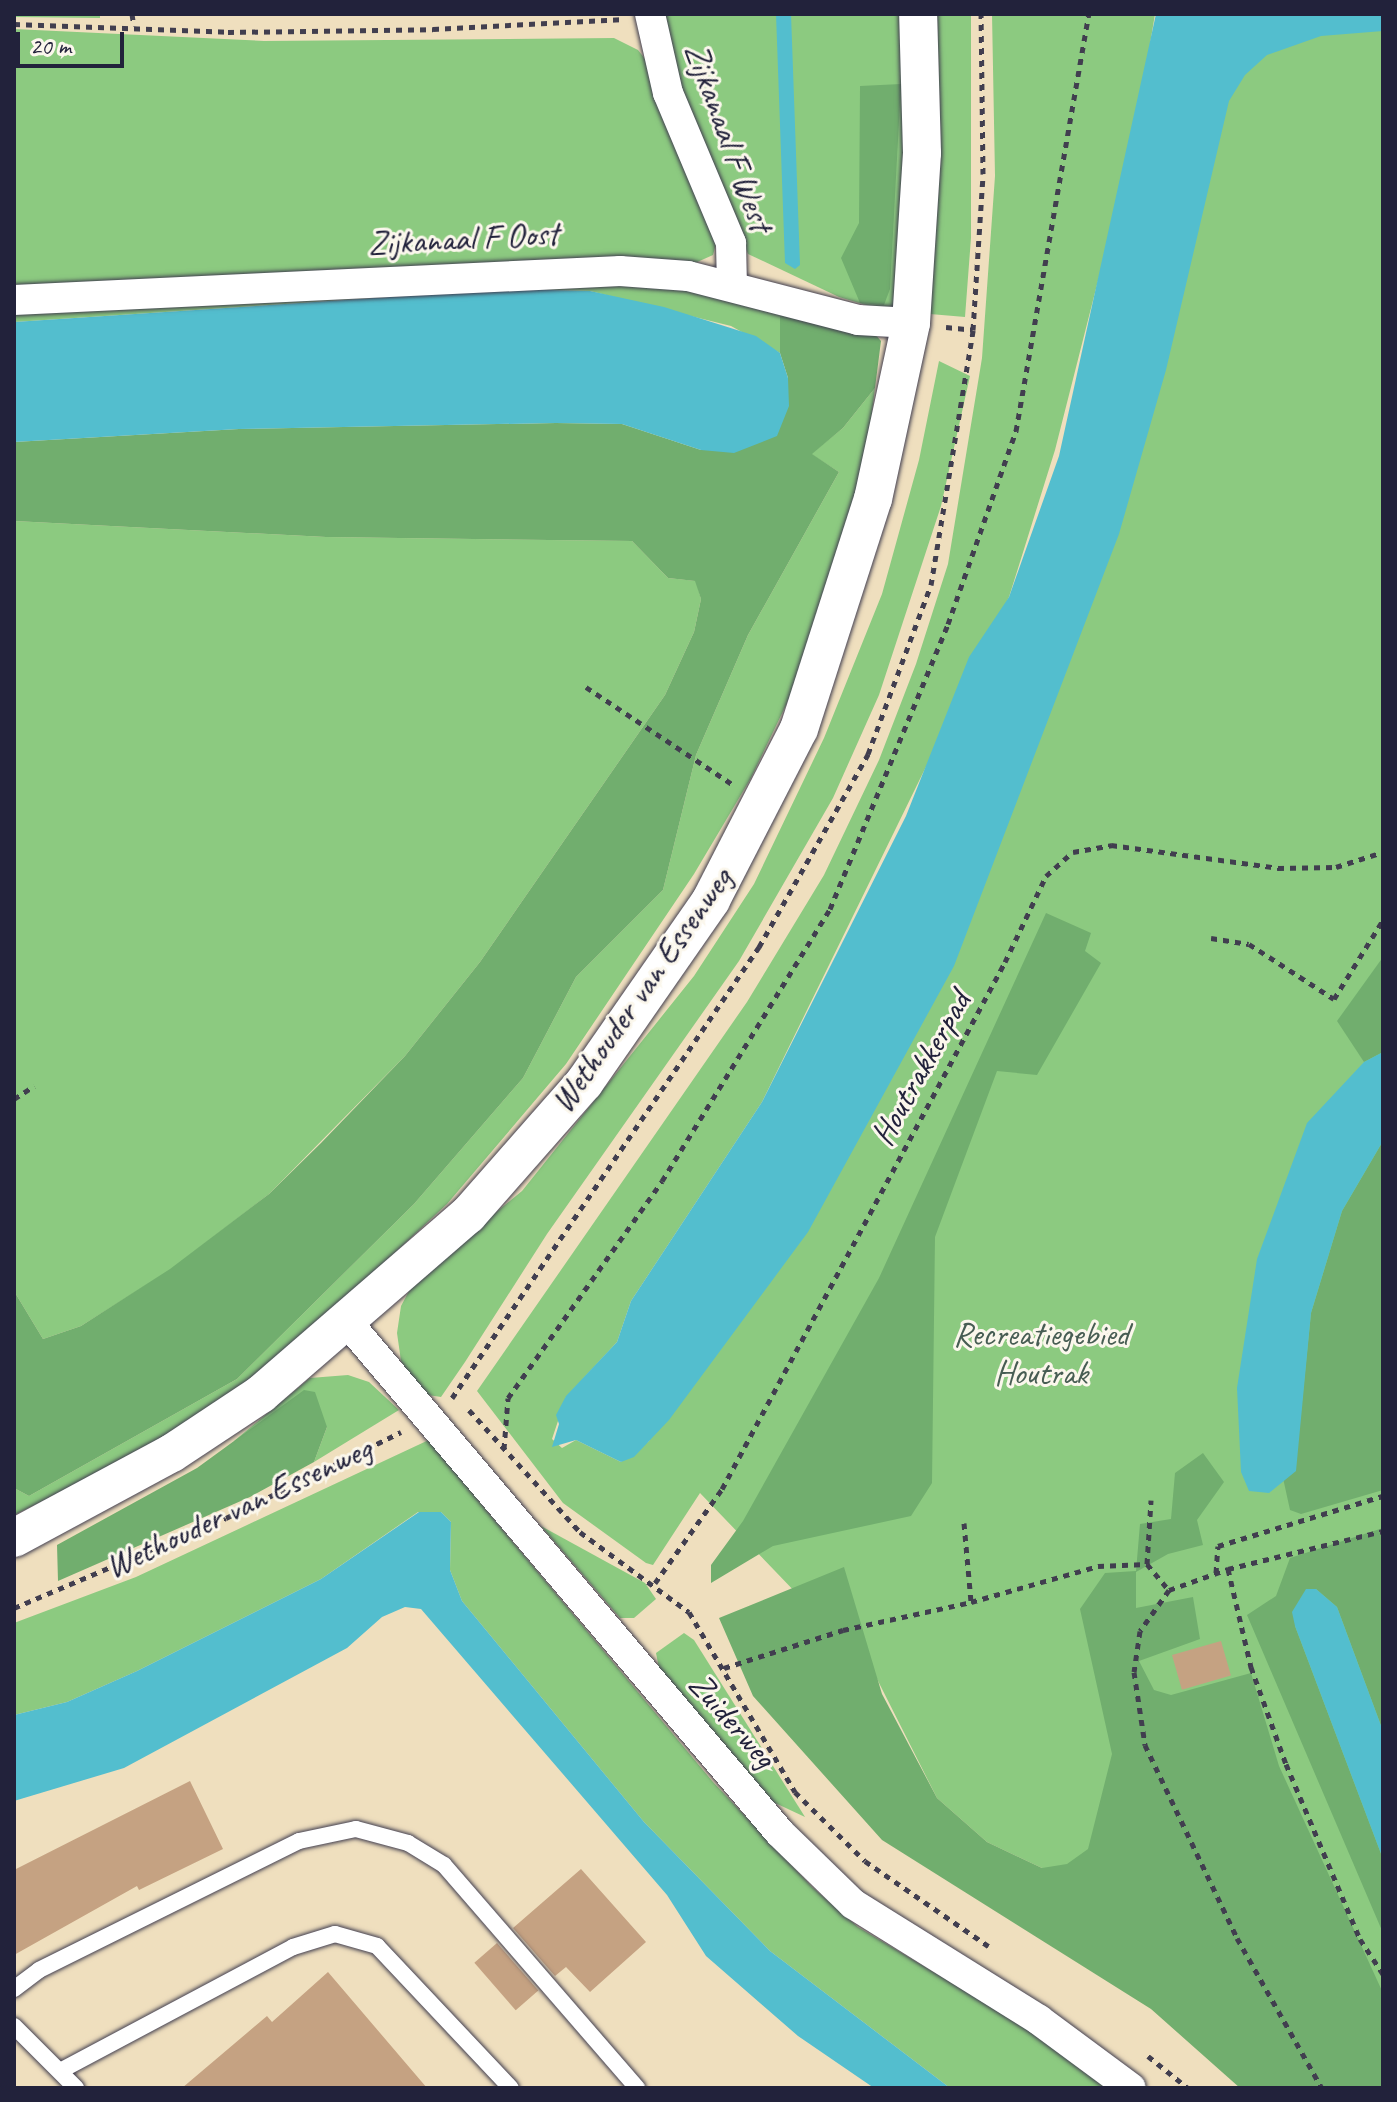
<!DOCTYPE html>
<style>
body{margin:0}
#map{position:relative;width:1397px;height:2102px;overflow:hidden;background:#efdfbe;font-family:Caveat,sans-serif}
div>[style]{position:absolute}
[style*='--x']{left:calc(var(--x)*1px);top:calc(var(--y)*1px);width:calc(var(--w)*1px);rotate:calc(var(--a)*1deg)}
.green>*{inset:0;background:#8cca80}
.forest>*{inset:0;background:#71ae6e}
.water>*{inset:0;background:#53bece}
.building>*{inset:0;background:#c5a282;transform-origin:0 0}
.path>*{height:5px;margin-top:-2.5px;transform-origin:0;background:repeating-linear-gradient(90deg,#413e4f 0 6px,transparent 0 12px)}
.roads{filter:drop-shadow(0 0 2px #413e4f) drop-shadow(0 0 2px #413e4f)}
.service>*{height:16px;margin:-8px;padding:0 8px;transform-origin:8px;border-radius:8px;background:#fff}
.minor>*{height:30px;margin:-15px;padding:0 15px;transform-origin:15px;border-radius:15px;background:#fff}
.tertiary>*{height:38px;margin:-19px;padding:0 19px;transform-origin:19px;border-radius:19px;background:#fff}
span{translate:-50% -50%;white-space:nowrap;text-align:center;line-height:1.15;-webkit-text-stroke:6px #fbf7ec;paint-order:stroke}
.street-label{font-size:34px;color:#22223b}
.park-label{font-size:34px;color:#475d53}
.frame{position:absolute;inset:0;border:16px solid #22223b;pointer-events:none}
.scale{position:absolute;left:16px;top:32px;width:108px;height:36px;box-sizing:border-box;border:4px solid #22223b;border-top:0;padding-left:10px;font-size:24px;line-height:28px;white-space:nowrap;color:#22223b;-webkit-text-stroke:6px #fbf7ec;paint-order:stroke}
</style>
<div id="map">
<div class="green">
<div style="clip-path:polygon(14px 14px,100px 14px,100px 18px,14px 17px)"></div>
<div style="clip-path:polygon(665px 14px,902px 14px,905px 140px,893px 313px,839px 297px,748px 254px,676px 76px)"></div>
<div style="clip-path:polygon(937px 14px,971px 14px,971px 238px,965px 317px,930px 314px,941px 155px)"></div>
<div style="clip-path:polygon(992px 14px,1155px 14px,1135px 135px,1055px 450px,1009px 597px,762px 1102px,631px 1301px,617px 1342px,566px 1397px,552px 1439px,562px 1448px,576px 1440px,621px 1462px,649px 1441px,995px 755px,1226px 14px,1383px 14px,1383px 2088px,1042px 1868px,987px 1842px,937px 1798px,875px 1675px,700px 1493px,653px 1565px,646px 1563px,563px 1503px,477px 1391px,747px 1002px,824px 875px,879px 760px,916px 664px,948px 564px,982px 358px,995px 176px)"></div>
<div style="clip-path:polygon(14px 29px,264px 41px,614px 38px,638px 50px,649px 64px,717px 240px,713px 255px,686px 267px,14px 292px)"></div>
<div style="clip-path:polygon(578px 278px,662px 284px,780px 308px,780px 353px,731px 326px,590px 291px,511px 289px,14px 322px,14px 310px)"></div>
<div style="clip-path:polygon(939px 361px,970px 376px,941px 506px,879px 695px,833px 798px,739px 961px,547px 1234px,465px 1362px,441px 1397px,421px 1394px,401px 1361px,397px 1333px,401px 1306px,416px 1278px,522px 1191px,694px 976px,754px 884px,824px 738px,882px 594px,919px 460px)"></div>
<div style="clip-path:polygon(875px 388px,863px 487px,800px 676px,751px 778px,694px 874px,566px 1064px,447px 1204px,277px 1363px,161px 1443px,14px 1515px,14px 1488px,29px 1496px,237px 1379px,414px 1204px,523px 1078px,576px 977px,663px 890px,696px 755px,748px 635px,839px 472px,811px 454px,843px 428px)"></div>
<div style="clip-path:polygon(14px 521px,326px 537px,632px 541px,668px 578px,696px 581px,701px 599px,694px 632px,665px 695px,480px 962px,405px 1056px,269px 1194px,170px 1270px,81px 1326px,43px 1339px,14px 1291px)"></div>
<div style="clip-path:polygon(348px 1375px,369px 1382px,399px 1410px,314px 1462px,327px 1427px,234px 1441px,310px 1378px)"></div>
<div style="clip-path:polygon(433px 1438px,477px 1499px,713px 1782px,812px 1887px,858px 1927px,1064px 2050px,1113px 2088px,950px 2088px,770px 1951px,644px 1822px,462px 1601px,450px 1570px,451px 1522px,441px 1512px,418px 1512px,321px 1579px,137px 1671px,67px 1702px,14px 1715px,14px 1623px,136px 1577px)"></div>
<div style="clip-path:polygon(541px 1526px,645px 1583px,656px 1599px,634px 1618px,620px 1618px)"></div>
<div style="clip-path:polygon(684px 1633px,694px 1640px,805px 1817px,773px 1802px,659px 1668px,656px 1653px)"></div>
</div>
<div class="forest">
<div style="clip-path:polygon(901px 84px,890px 289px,884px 305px,860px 303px,841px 258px,859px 223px,860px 86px)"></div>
<div style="clip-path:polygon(780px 308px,874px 333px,881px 341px,875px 388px,843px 428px,812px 454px,839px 472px,748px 635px,696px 755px,663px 890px,576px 977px,523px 1078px,414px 1204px,237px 1379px,29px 1496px,14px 1488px,14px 1291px,43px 1339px,81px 1326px,170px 1269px,269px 1194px,321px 1143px,405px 1056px,480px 962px,665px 695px,694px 632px,701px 599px,695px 581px,668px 578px,632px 541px,326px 537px,14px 521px,14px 442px,239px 429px,556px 423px,622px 424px,701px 450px,788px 378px,780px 353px)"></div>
<div style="clip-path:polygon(1046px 913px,1091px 933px,1085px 951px,1101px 963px,1037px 1075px,997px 1071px,935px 1237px,932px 1483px,911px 1516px,773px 1546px,711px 1583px,711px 1565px,743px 1521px,879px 1278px)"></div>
<div style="clip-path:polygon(1383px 957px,1383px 1052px,1364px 1062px,1337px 1021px)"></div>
<div style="clip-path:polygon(1383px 1141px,1383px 1490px,1301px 1514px,1290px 1510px,1283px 1478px,1295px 1471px,1311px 1313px,1342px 1211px)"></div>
<div style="clip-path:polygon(304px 1390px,315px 1392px,327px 1427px,314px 1462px,250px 1497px,58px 1581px,57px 1545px,197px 1468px)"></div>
<div style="clip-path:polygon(1203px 1453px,1224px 1482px,1197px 1520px,1203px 1545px,1168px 1554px,1136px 1572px,1136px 1608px,1193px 1597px,1200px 1639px,1139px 1661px,1154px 1690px,1171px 1695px,1251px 1673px,1279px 1766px,1383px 1993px,1383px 2088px,1240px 2088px,1151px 2009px,882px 1840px,753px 1696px,719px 1618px,844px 1567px,882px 1694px,937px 1798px,987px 1842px,1042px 1868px,1067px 1864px,1088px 1849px,1112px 1754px,1080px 1609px,1105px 1573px,1136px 1571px,1140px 1524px,1171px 1519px,1175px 1473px)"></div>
<div style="clip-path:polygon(1383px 1528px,1383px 1731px,1337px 1607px,1316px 1589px,1295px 1626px,1383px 1859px,1383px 1933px,1247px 1615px,1276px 1596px,1290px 1558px)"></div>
</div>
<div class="water">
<div style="clip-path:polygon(776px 14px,791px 14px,800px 265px,795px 269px,785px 263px)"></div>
<div style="clip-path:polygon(1156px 14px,1383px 14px,1383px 31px,1321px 36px,1267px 55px,1245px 75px,1229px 101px,1166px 370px,1119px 534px,954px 966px,808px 1232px,669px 1420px,634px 1457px,621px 1462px,576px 1440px,552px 1447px,559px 1424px,556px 1415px,566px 1396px,617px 1342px,631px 1301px,762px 1102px,906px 816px,969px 657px,1009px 597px,1059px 456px)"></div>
<div style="clip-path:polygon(511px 289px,590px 291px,664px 307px,756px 336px,780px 353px,788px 378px,789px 406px,777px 436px,734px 453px,701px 450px,622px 424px,556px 423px,239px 429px,14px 442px,14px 322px)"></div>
<div style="clip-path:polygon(1383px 1052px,1383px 1141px,1342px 1211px,1311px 1313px,1296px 1471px,1269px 1493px,1249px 1491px,1241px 1472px,1237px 1388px,1257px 1259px,1307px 1123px,1364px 1062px)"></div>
<div style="clip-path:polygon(419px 1512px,441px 1512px,451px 1522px,450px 1570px,462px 1601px,644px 1822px,770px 1951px,950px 2088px,874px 2088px,798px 2036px,706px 1956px,667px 1895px,421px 1609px,405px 1607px,382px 1617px,347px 1648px,124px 1768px,14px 1801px,14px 1715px,67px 1702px,137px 1671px,321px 1579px)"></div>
<div style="clip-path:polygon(1306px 1589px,1316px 1589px,1337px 1607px,1383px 1731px,1383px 1859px,1295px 1626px,1292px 1612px)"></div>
</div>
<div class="building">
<div style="left:1221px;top:1641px;width:36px;height:51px;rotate:74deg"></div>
<div style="clip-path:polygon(190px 1781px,223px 1849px,139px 1890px,137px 1886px,14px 1955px,14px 1870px)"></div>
<div style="clip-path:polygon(581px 1869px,646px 1942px,590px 1992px,566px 1967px,555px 1976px,513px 1928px)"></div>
<div style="left:497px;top:1943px;width:63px;height:30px;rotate:49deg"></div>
<div style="clip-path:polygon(328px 1972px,427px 2088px,182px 2088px,267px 2016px,272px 2022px)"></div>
</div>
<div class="path">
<div style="--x:132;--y:14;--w:12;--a:81"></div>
<div style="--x:14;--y:24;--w:214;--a:2.1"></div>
<div style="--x:228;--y:32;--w:205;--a:-0.8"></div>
<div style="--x:433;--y:29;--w:188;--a:-3"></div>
<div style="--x:946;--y:327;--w:27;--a:6"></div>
<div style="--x:586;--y:687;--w:175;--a:33.6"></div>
<div style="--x:1211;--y:938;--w:38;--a:9"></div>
<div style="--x:1249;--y:944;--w:101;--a:32.9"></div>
<div style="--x:1334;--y:999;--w:93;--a:-58.2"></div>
<div style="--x:14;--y:1099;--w:24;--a:-33"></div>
<div style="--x:452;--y:1398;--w:546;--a:-55.76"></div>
<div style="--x:759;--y:947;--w:222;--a:-60.5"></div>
<div style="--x:868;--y:754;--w:180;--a:-69.6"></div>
<div style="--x:931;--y:585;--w:258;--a:-80.6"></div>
<div style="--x:973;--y:330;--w:156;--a:-86.3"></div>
<div style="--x:983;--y:174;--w:160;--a:-90.7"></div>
<div style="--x:469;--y:1410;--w:165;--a:47.7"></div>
<div style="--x:580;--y:1532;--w:135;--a:36.3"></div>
<div style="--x:689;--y:1612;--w:209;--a:59.5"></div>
<div style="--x:795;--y:1792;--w:98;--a:44.6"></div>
<div style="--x:865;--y:1861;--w:150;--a:34.6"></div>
<div style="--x:504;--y:1449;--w:51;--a:-85.5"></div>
<div style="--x:508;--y:1398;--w:266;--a:-54.6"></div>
<div style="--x:662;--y:1181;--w:320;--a:-58.3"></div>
<div style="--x:830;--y:909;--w:308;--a:-67.5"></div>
<div style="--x:948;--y:624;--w:205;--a:-70.6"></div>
<div style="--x:1016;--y:431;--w:423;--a:-80.1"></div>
<div style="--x:964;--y:1523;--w:79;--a:84.9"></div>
<div style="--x:1147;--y:1564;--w:64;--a:-86.4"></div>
<div style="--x:1228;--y:1569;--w:101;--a:76.8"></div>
<div style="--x:1251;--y:1667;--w:103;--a:70.2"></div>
<div style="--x:1286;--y:1764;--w:190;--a:67.1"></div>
<div style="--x:1360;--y:1939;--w:42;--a:56.7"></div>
<div style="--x:1216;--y:1573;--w:27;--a:-86"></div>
<div style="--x:1218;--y:1546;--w:172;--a:-16.9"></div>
<div style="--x:655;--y:1583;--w:115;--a:-54.5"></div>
<div style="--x:722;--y:1489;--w:598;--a:-61.76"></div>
<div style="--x:1005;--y:962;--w:95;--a:-64.5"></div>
<div style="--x:1046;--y:876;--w:36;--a:-42"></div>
<div style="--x:1073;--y:852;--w:39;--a:-10"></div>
<div style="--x:1111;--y:845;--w:169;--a:7.8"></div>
<div style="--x:1278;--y:868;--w:58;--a:-1"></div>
<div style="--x:1336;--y:867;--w:49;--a:-17.7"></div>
<div style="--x:1169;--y:1590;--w:50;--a:125.3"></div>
<div style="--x:1140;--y:1631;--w:41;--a:98.3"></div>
<div style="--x:1134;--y:1672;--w:74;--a:81.4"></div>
<div style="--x:1145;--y:1745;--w:214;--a:64.5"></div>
<div style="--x:1237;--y:1938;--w:172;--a:60.5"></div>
<div style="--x:14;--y:1608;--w:230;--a:-23"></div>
<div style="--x:226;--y:1518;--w:195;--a:-26.2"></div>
<div style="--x:724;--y:1668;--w:125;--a:-17.7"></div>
<div style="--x:843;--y:1630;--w:131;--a:-12.3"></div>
<div style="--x:971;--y:1602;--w:132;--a:-15.8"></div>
<div style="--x:1098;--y:1566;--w:49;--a:-2.3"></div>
<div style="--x:1147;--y:1564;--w:34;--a:50"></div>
<div style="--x:1169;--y:1590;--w:63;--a:-19.6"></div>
<div style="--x:1228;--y:1569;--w:160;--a:-13.8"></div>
<div style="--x:1148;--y:2056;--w:51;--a:38.7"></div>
</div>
<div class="roads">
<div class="service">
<div style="--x:14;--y:1989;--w:31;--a:-37"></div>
<div style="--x:39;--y:1970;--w:290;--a:-26.4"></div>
<div style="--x:299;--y:1841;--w:58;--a:-11.9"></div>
<div style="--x:356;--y:1829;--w:54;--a:15.1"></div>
<div style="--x:408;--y:1843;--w:42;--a:31.4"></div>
<div style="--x:444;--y:1865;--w:295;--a:49.1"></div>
<div style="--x:14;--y:2026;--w:88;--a:45"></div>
<div style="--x:60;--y:2071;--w:264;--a:-28"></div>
<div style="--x:293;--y:1947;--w:44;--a:-17.2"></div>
<div style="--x:335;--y:1934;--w:44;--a:15.9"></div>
<div style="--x:377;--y:1946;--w:195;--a:46.7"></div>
</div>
<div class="minor">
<div style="--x:650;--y:14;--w:81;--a:77.2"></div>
<div style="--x:668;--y:93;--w:163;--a:67.2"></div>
<div style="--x:731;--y:243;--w:43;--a:88.7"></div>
<div style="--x:14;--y:300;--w:607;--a:-2.74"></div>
<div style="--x:620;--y:271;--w:68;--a:4.2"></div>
<div style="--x:688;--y:276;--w:176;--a:14.5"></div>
<div style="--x:858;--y:320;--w:53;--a:3.2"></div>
<div style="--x:348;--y:1323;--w:668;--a:49.73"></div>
<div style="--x:780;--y:1833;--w:102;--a:44.2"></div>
<div style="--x:853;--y:1904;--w:219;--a:31.9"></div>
<div style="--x:1039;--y:2020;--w:114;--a:36.5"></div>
</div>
<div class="tertiary">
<div style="--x:14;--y:1538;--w:179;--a:-28.3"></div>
<div style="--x:172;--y:1453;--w:107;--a:-33.5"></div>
<div style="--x:261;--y:1394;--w:274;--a:-40.9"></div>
<div style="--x:468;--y:1215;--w:176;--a:-48.7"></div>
<div style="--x:584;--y:1083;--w:223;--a:-55.2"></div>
<div style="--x:711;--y:900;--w:192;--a:-62.8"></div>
<div style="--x:799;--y:729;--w:242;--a:-72.2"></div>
<div style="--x:873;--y:499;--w:180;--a:-77.8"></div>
<div style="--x:911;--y:323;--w:170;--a:-86.3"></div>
<div style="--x:922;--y:153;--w:139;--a:-91.6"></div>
</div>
</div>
<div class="street-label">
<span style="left:729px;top:137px;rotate:70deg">Zijkanaal F West</span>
<span style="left:463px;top:238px;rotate:-3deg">Zijkanaal F Oost</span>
<span style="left:641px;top:990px;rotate:-55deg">Wethouder van Essenweg</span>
<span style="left:920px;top:1068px;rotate:-61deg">Houtrakkerpad</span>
<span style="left:238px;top:1507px;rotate:-25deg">Wethouder van Essenweg</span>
<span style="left:733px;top:1720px;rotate:49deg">Zuiderweg</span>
</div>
<div class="park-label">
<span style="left:1041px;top:1353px">Recreatiegebied<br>Houtrak</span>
</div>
<div class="frame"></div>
<div class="scale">20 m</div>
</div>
